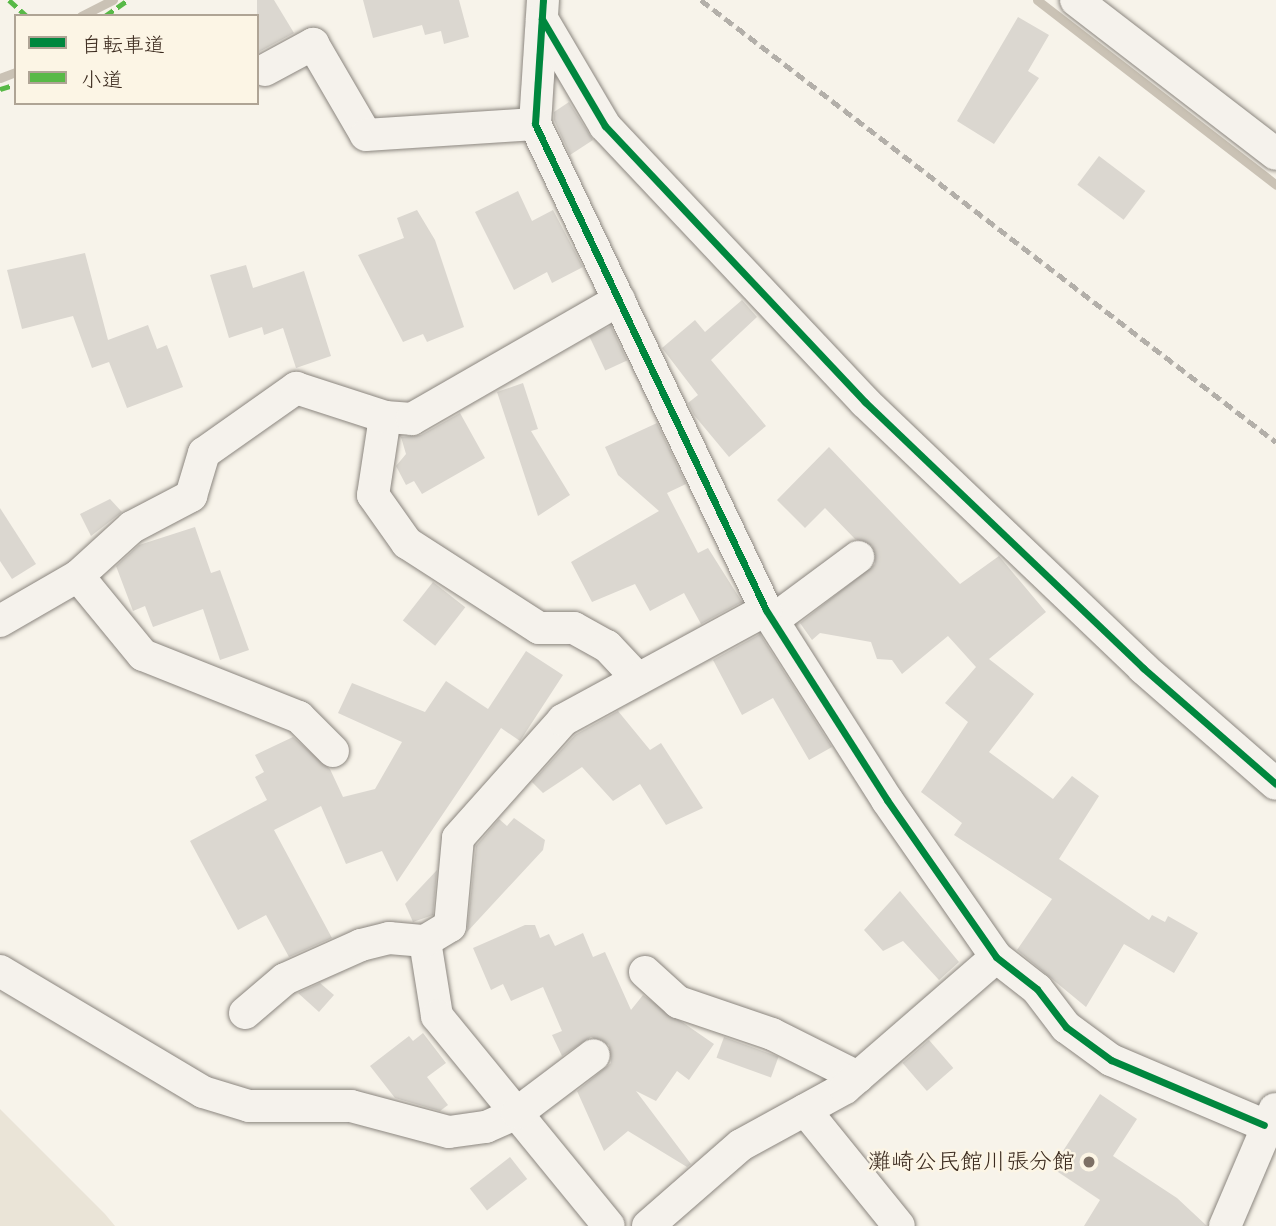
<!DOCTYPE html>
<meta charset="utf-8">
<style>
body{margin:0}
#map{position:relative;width:1276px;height:1226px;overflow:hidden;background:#f7f3ea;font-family:"Comic Neue","Klee One",sans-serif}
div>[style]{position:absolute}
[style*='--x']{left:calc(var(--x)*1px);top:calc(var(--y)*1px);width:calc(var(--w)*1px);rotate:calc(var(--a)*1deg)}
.green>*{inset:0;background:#eae4d7}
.stream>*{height:9px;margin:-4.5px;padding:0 4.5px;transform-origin:4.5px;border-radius:4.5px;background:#cac2b5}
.building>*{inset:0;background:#dbd7d0;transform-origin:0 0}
.roads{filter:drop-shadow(0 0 2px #8b867f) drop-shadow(0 0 2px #8b867f)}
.minor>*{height:32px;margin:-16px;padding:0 16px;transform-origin:16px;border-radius:16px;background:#f5f2ec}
.rail>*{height:5px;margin-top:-2.5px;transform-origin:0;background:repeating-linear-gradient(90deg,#b3afa9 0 10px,transparent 0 15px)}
.quiet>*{height:5px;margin-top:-2.5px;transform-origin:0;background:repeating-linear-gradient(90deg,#58b947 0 10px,transparent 0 15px)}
.cycleway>*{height:7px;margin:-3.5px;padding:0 3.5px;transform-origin:3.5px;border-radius:3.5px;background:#00873e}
.dots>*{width:19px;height:19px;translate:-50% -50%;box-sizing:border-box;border:4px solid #fcf5e5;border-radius:50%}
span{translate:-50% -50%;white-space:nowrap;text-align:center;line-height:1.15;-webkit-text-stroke:5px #fcf5e5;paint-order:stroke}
.poi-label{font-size:23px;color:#3b2a1e}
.right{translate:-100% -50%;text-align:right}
.legend{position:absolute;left:14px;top:14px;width:245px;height:91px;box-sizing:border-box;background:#fcf5e5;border:2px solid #afa495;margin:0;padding:9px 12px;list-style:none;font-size:21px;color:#3b2a1e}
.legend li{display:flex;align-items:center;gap:14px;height:35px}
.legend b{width:35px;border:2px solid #afa495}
</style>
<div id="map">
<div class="green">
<div style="clip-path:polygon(0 1109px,105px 1214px,115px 1226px,0 1226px)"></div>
</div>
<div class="stream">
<div style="--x:1037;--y:0;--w:302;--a:37.7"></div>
<div style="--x:81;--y:16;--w:36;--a:-27"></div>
<div style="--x:0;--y:78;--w:17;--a:-21"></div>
</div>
<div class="building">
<div style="clip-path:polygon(257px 0,274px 0,294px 33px,257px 53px)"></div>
<div style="clip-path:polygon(363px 0,459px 0,469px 37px,444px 44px,441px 31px,425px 35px,422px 25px,373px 38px)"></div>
<div style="clip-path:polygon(1018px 17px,1049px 35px,1028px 71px,1039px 78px,994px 144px,957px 121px)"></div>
<div style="clip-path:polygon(569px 102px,593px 140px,570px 155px,554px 120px,554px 112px)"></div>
<div style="left:1099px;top:156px;width:58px;height:36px;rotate:37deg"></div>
<div style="clip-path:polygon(518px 191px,532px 221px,553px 210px,583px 267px,552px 283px,547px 272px,514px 290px,475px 212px)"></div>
<div style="clip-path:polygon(417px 210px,435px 240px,464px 327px,427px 342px,423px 334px,403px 342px,358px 255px,404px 238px,397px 218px)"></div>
<div style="clip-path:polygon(85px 253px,108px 340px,148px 325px,157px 349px,167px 345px,183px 387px,127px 408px,109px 362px,92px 368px,73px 316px,22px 329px,7px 270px)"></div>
<div style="clip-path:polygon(246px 265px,253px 288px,304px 271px,331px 356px,296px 368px,283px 328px,264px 335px,262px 327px,229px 338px,210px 275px)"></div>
<div style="clip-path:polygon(742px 300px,757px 317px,711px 360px,766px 426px,729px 457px,694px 415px,688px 403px,698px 395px,662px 348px,695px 320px,705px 332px)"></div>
<div style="left:611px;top:326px;width:38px;height:24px;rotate:65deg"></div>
<div style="clip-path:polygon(523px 383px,538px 429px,531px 431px,570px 495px,538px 516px,497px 392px)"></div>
<div style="clip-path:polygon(460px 413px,485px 458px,422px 494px,414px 481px,406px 485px,396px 466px,406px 454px,401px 437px,421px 435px)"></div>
<div style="clip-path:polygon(657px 423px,686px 484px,667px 493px,698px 553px,708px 548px,742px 602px,701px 624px,684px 593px,650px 611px,635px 584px,592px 602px,571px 562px,659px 511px,618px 475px,605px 447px)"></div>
<div style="clip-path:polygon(829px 447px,960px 584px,999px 556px,1046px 612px,989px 659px,1034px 694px,989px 752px,1053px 799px,1072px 776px,1099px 796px,1059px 859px,1149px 920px,1152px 915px,1165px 922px,1168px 916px,1198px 933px,1174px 973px,1124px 944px,1086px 1007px,1017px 950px,1052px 899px,954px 835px,962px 823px,921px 792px,968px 722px,945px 703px,976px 667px,948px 636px,902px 674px,892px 660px,877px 659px,871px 642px,820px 633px,812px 640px,800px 623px,875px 564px,872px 546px,855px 539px,825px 508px,805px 528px,777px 500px)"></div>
<div style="clip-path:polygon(110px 499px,122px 512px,91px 536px,80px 514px)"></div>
<div style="clip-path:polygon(0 508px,36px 564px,12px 579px,0 561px)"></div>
<div style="clip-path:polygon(195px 527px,211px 573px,220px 570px,249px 650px,220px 660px,203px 609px,153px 627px,145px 606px,133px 611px,116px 566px,139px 545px)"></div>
<div style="left:433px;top:582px;width:41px;height:49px;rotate:38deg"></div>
<div style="clip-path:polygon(760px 634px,832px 747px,809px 760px,773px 698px,742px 715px,713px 660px)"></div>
<div style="clip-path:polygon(526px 651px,563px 675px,520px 741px,501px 728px,397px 882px,382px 851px,346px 864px,321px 806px,274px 830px,332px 938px,289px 957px,266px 915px,238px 930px,190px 841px,267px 800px,255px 777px,264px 772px,255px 755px,293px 737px,330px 769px,343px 797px,375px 789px,402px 742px,338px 713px,352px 683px,425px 712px,446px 681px,488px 709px)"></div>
<div style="clip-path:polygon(618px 711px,650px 750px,661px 743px,703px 808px,666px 825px,640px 784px,613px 801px,582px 767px,543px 793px,532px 782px,575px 735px)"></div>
<div style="clip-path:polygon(514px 818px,545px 840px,543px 850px,467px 932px,476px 846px,499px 819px,507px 826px)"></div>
<div style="clip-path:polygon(437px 870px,433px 915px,413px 922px,405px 904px)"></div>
<div style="clip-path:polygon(900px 891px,959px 962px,939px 980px,903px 941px,883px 951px,864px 930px)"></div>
<div style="clip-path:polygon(525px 925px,535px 925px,540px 938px,549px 934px,555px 946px,583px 933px,593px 957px,605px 952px,631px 1010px,643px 995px,714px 1044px,689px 1080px,677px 1071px,656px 1101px,636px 1091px,691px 1164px,687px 1167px,628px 1131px,604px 1151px,577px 1091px,611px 1063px,609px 1045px,591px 1037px,562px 1056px,552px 1035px,562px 1031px,543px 987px,511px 1001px,503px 984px,491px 990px,473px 948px)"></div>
<div style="clip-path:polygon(320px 983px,334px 995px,319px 1012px,298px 993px)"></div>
<div style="clip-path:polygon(423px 1033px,446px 1063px,427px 1077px,448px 1105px,440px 1111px,395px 1098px,370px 1066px,409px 1036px,413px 1041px)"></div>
<div style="left:724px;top:1037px;width:58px;height:22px;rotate:20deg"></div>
<div style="left:929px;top:1040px;width:37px;height:35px;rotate:49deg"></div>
<div style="clip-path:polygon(1100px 1094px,1137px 1119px,1113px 1156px,1177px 1198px,1207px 1226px,1084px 1226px,1100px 1200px,1052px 1168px)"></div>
<div style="left:510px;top:1157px;width:28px;height:51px;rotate:52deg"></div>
</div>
<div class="roads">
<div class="minor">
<div style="--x:543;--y:0;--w:124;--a:93.7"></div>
<div style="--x:535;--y:124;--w:538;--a:64.58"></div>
<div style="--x:766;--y:610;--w:225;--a:57.5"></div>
<div style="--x:887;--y:800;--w:191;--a:55.2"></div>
<div style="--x:996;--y:957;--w:52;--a:38"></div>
<div style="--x:1037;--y:989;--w:48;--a:52.7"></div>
<div style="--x:1066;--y:1027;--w:56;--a:36.3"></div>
<div style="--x:1111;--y:1060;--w:166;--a:23"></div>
<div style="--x:1076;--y:0;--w:252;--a:37.6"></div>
<div style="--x:542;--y:19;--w:124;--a:59.5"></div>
<div style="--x:605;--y:126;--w:379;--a:46.7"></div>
<div style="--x:865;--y:402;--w:385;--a:43.7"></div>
<div style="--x:1143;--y:668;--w:176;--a:41.1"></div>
<div style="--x:265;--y:70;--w:55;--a:-28.4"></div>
<div style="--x:313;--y:44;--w:105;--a:59.8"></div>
<div style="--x:366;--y:135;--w:169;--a:-3.7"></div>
<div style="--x:385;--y:417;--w:79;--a:98.7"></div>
<div style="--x:373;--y:495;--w:59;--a:54.7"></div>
<div style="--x:407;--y:543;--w:157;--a:32.8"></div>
<div style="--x:539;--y:628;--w:35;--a:0"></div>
<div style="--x:574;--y:628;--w:38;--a:29"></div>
<div style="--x:607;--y:646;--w:45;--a:46.8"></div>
<div style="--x:78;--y:576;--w:102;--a:50.6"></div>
<div style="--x:143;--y:655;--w:168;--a:21.7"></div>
<div style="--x:299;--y:717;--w:48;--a:45"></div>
<div style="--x:773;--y:620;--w:106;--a:-36.5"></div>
<div style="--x:0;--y:621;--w:90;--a:-30"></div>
<div style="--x:78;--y:576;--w:73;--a:-42.2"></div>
<div style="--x:132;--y:527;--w:67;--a:-27.7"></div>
<div style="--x:191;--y:496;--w:45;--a:-73.2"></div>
<div style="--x:204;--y:453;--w:113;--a:-35.2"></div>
<div style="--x:296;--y:388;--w:94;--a:18"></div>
<div style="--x:385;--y:417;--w:27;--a:4"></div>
<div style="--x:412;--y:419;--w:239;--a:-29.9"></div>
<div style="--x:425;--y:941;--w:76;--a:80.9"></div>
<div style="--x:437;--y:1016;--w:271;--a:50.7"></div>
<div style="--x:0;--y:971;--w:236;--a:30.8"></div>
<div style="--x:203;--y:1092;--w:48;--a:16.9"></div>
<div style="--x:249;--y:1106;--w:102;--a:0"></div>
<div style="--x:351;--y:1106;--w:101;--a:14.9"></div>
<div style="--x:449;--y:1132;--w:37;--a:-8"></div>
<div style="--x:486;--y:1127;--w:34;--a:-24"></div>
<div style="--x:517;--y:1113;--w:96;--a:-37"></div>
<div style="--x:645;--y:972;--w:45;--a:42.3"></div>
<div style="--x:678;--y:1002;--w:99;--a:18.8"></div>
<div style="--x:772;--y:1034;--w:96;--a:26.6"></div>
<div style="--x:245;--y:1013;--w:52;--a:-40.4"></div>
<div style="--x:285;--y:979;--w:83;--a:-24.1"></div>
<div style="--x:361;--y:945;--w:29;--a:-14"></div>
<div style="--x:389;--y:938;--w:36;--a:5"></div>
<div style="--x:425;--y:941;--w:29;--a:-31"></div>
<div style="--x:450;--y:926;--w:88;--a:-84.8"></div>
<div style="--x:458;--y:838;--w:158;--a:-48.3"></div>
<div style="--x:563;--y:720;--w:231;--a:-28.5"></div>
<div style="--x:805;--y:1110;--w:149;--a:51"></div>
<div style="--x:648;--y:1226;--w:123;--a:-41.1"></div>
<div style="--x:741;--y:1145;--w:119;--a:-28.7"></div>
<div style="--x:845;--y:1088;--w:200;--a:-40.9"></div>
<div style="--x:1225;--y:1226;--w:127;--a:-66.9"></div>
</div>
</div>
<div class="rail">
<div style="--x:701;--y:0;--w:725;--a:37.55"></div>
</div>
<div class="quiet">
<div style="--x:9;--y:0;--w:24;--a:42"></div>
<div style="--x:105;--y:16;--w:28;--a:-35"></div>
<div style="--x:0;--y:89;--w:17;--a:-17"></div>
</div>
<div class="cycleway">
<div style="--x:543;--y:0;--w:124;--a:93.7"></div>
<div style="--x:535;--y:124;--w:538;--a:64.58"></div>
<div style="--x:766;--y:610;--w:225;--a:57.5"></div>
<div style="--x:887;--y:800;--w:191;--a:55.2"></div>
<div style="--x:996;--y:957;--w:52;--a:38"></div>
<div style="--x:1037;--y:989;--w:48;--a:52.7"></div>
<div style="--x:1066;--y:1027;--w:56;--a:36.3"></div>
<div style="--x:1111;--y:1060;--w:166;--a:23"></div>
<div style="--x:542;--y:19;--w:124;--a:59.5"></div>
<div style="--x:605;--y:126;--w:379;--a:46.7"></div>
<div style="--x:865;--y:402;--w:385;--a:43.7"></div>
<div style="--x:1143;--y:668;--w:176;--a:41.1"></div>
</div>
<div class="dots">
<div style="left:1089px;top:1162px;background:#7d7065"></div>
</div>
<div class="poi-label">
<span class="right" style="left:1075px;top:1162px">灘崎公民館川張分館</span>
</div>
<ul class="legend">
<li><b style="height:9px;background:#00873e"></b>自転車道</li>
<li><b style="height:9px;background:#58b947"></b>小道</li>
</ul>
</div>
